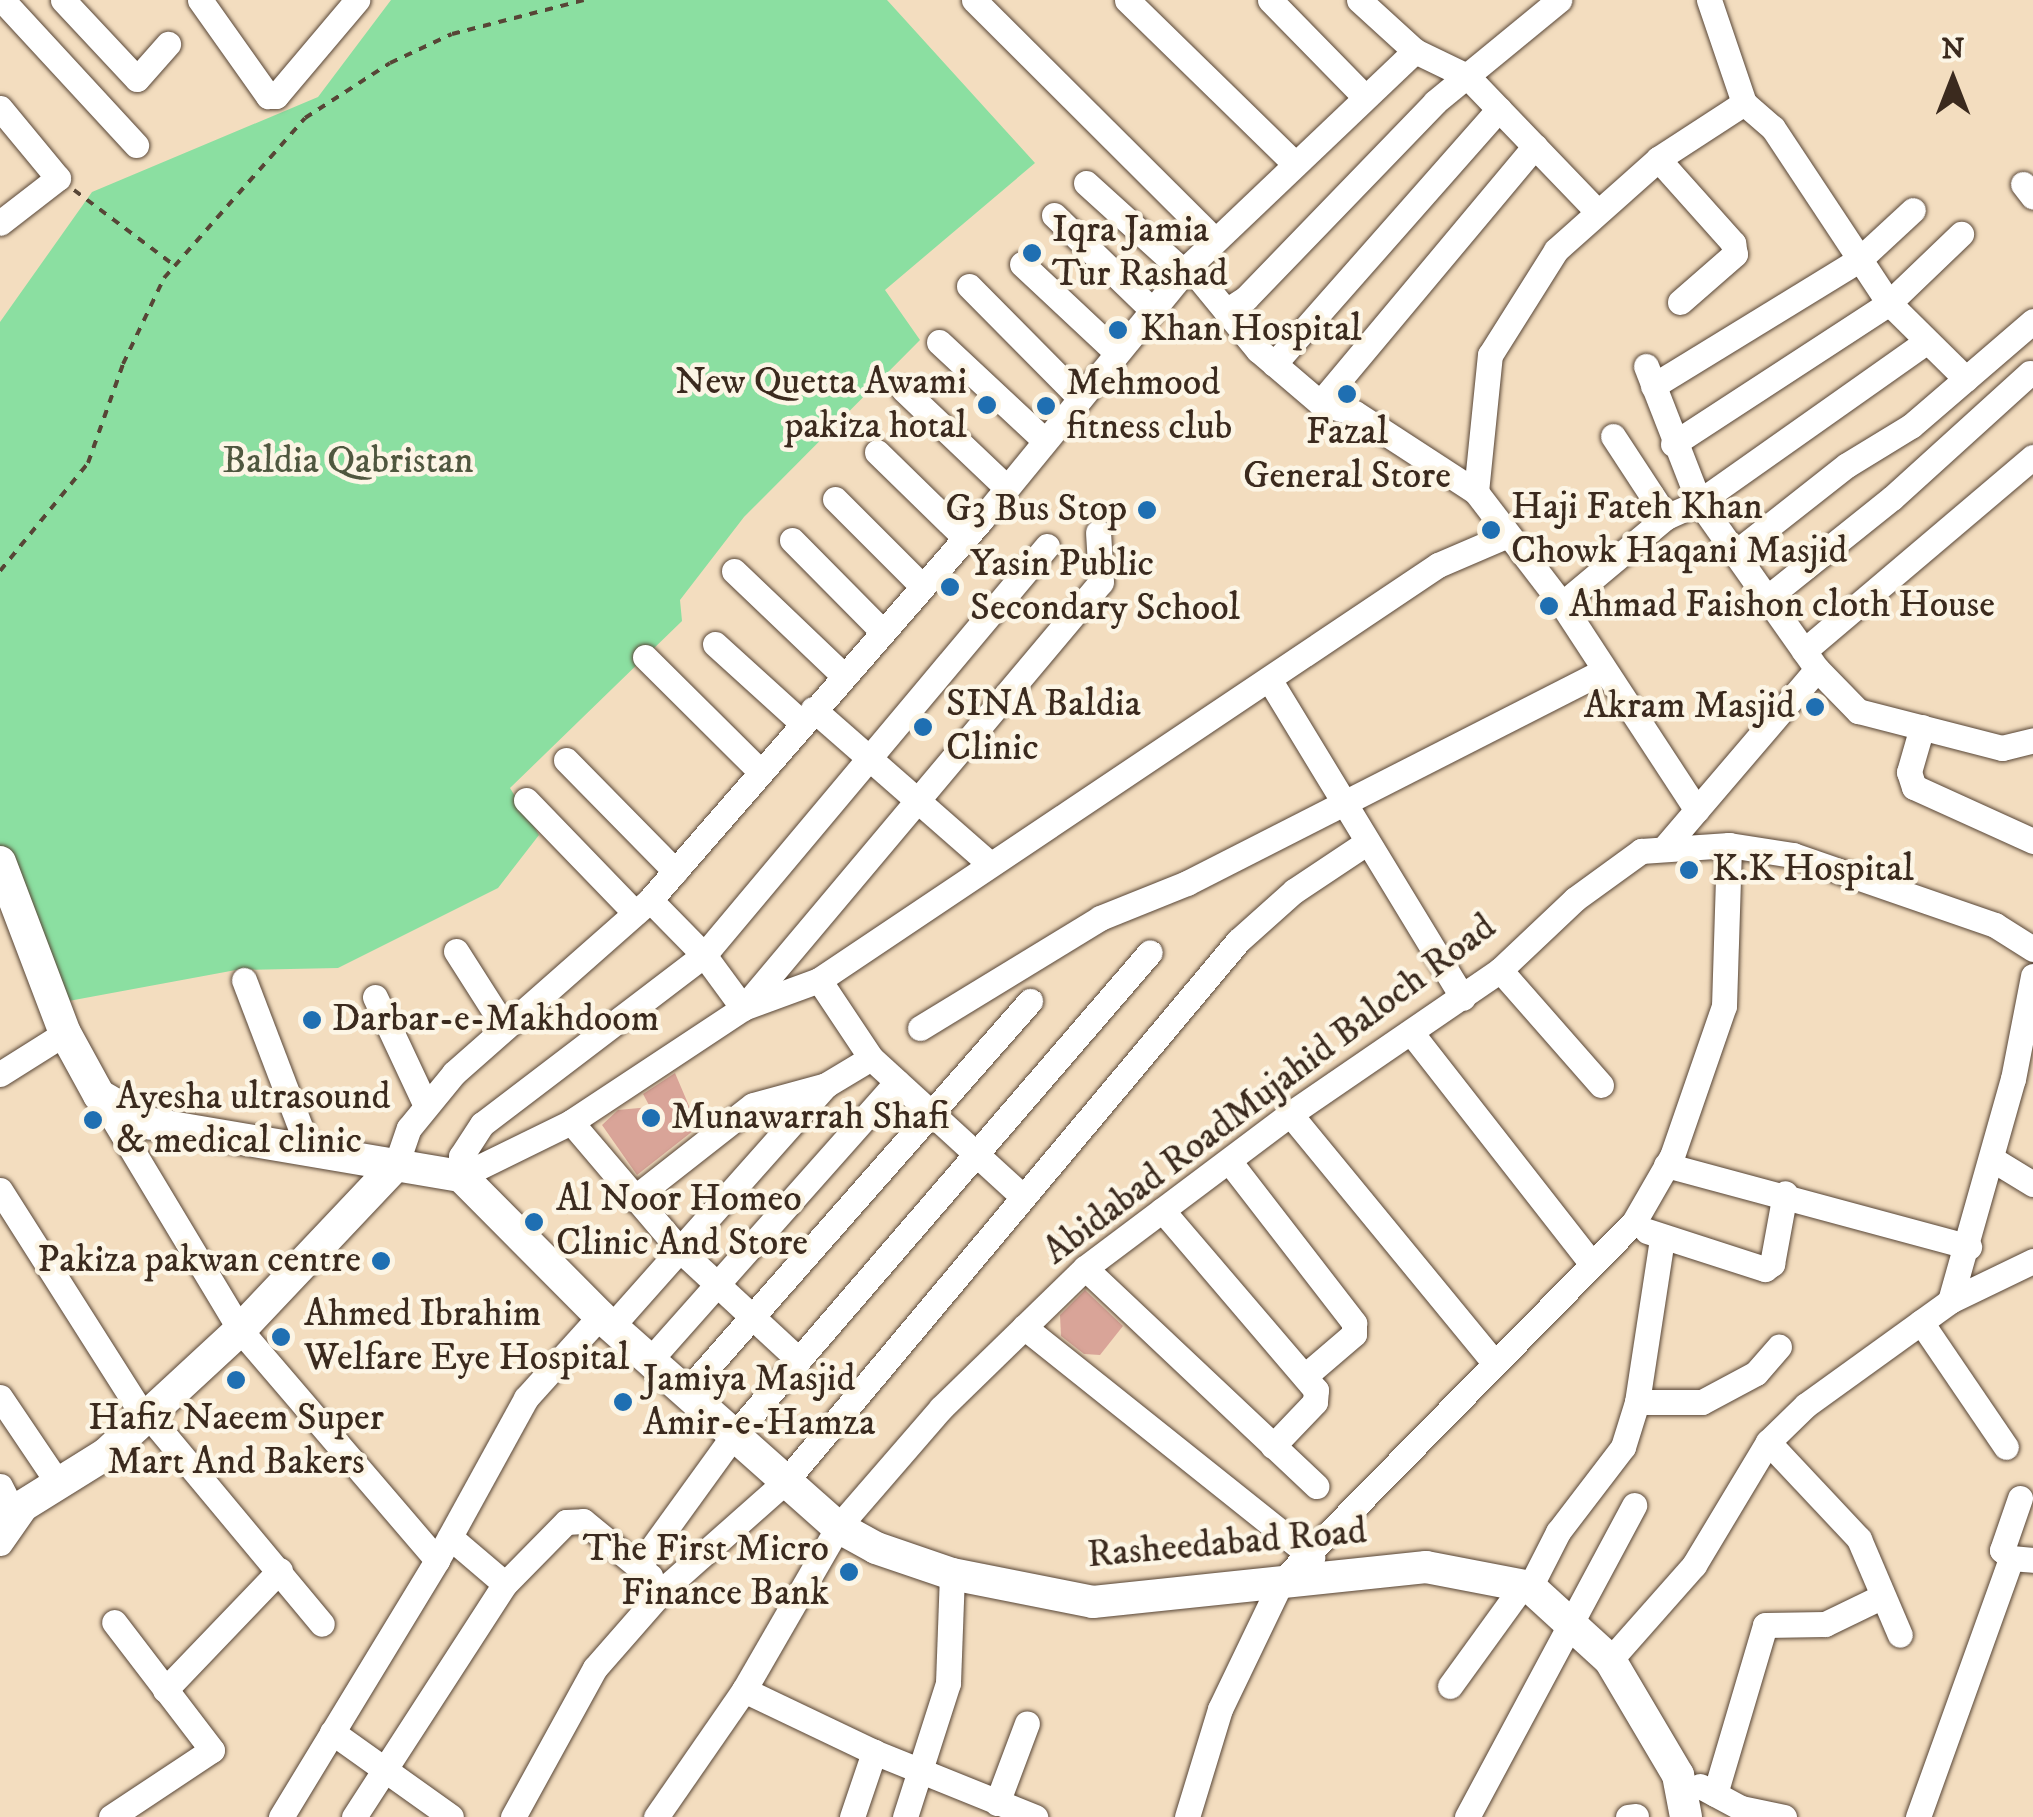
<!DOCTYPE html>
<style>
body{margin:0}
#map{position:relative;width:2033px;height:1817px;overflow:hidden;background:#f3ddbf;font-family:"IM FELL DW Pica",serif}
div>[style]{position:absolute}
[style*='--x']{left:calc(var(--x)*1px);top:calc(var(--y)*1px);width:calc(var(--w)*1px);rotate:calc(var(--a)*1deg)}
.green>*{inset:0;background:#8bdfa1}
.building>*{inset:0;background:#d9a498}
.path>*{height:4px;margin-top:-2px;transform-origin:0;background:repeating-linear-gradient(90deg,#574536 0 8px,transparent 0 16px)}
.roads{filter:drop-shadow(0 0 2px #574536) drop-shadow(0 0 2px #574536)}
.minor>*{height:25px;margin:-12.5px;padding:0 12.5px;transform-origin:12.5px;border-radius:12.5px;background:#fff}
.major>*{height:32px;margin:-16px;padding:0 16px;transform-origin:16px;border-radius:16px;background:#fff}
.dots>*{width:28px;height:28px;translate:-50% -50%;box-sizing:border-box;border:5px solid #fcf5e5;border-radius:50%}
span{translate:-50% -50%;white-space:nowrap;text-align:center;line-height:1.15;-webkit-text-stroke:9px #fcf5e5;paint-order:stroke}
.poi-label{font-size:38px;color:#3b2a1e}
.left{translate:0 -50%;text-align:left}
.right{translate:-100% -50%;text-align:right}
.park-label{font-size:38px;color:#4f573f}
.street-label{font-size:38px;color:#3b2a1e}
.north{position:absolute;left:1903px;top:30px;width:100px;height:100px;-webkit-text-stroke:8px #fcf5e5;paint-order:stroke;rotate:0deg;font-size:28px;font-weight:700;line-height:40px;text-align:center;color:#3b2a1e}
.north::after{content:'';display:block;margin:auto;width:35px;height:45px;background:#3b2a1e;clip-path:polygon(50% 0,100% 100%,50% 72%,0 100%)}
</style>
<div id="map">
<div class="green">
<div style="clip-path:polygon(391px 0,887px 0,1035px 163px,885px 290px,920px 340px,744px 517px,680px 600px,682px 621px,510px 788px,539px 835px,498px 888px,338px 968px,236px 970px,47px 1005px,0 882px,0 322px,92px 192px,318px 97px)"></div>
</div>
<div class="building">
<div style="clip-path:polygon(675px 1073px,698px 1127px,637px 1175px,602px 1125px,618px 1110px,650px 1107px,643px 1094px)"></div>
<div style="clip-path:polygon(1085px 1290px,1123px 1326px,1100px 1355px,1084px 1354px,1061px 1336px,1060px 1315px)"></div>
</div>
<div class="path">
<div style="--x:74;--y:190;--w:125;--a:36.9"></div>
<div style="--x:0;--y:571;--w:139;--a:-50.8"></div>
<div style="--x:88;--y:463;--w:105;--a:-70.5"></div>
<div style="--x:123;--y:364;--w:95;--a:-64.5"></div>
<div style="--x:164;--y:278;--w:213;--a:-48.6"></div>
<div style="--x:305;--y:118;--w:101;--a:-32.9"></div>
<div style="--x:390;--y:63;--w:68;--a:-25.1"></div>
<div style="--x:452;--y:34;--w:136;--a:-14.4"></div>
</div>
<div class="roads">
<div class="minor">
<div style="--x:63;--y:0;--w:108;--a:46.9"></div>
<div style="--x:137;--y:79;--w:47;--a:-48.5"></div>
<div style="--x:200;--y:0;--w:118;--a:54.7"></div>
<div style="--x:268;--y:96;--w:8;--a:0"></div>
<div style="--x:276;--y:96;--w:126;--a:-49.8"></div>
<div style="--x:974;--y:0;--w:340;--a:44.9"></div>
<div style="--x:1127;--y:0;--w:233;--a:44.3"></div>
<div style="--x:1270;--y:0;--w:136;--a:45.6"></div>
<div style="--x:1359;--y:0;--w:76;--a:42.3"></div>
<div style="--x:1415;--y:51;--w:58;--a:25.7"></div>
<div style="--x:1467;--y:76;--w:185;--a:46.1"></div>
<div style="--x:1709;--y:0;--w:109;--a:71.2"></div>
<div style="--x:1744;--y:103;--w:38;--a:41"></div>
<div style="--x:1773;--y:128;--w:210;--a:56.5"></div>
<div style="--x:1889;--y:303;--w:108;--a:44.6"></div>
<div style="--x:6;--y:4;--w:192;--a:47.3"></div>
<div style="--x:0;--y:108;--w:91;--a:50.4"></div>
<div style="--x:58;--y:178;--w:73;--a:142.2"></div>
<div style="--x:1658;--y:159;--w:113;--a:48.2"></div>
<div style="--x:1733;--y:243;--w:11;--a:80"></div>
<div style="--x:1735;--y:254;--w:73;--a:138.9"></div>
<div style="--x:1086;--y:183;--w:132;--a:42.2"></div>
<div style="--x:2023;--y:184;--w:16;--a:52"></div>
<div style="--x:1054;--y:215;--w:136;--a:44.1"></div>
<div style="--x:1022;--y:264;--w:130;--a:43.1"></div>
<div style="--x:1189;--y:266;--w:109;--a:50.6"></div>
<div style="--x:1258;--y:350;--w:82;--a:40.5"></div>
<div style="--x:1320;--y:403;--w:36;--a:16"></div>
<div style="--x:1355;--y:413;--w:145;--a:33.1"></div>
<div style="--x:1476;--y:492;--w:141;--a:52.5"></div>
<div style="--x:1562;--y:604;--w:246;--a:56.8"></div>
<div style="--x:969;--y:286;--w:158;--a:45.3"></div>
<div style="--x:1226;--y:311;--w:24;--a:-33"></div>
<div style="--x:1246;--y:298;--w:272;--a:-46"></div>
<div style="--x:1435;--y:102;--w:161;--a:-39.4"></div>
<div style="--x:939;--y:342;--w:145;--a:43"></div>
<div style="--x:1274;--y:364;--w:340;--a:-48.6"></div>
<div style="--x:1646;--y:366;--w:146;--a:68.7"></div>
<div style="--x:1699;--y:502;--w:204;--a:54.8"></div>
<div style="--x:1653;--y:386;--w:243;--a:-31.5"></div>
<div style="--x:1860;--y:259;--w:72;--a:-42.8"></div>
<div style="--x:904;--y:390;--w:142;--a:43.6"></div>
<div style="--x:1320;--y:403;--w:335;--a:-50.1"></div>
<div style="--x:1613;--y:436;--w:97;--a:56.8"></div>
<div style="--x:1673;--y:444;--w:258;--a:-33.1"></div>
<div style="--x:1889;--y:303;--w:100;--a:-43.8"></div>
<div style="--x:877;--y:452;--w:123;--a:44.3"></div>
<div style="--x:1476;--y:492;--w:138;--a:-84.2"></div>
<div style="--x:1490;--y:355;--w:124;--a:-57.8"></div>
<div style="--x:1556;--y:250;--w:137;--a:-41.7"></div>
<div style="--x:1658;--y:159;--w:103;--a:-33.1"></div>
<div style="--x:835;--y:499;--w:123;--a:45"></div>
<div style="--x:792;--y:540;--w:128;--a:45.3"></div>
<div style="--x:1047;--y:546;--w:534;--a:129.98"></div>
<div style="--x:704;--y:955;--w:279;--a:142.7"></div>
<div style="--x:482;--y:1124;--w:38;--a:123"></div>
<div style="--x:461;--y:1156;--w:20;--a:90"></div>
<div style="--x:461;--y:1176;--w:123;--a:-26.1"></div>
<div style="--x:571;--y:1122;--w:206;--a:-33.5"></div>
<div style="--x:743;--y:1008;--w:81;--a:-20.2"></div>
<div style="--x:819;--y:980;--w:745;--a:-33.84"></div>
<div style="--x:1438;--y:565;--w:76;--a:-23.2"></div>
<div style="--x:1735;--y:553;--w:142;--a:-38.2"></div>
<div style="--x:1847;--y:465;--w:75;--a:-31.4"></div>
<div style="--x:1911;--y:426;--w:161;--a:-40.7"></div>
<div style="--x:734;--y:571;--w:151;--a:43.7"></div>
<div style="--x:1767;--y:598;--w:160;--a:-38.7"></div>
<div style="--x:1892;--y:498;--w:186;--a:-42.2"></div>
<div style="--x:1562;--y:604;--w:136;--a:-39.9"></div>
<div style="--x:1666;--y:517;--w:36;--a:-24"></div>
<div style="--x:1699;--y:502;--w:278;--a:-35.2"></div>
<div style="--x:715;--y:644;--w:116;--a:42.2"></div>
<div style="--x:1804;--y:651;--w:300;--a:-40.3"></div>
<div style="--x:645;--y:657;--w:163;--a:44.8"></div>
<div style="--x:1269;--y:679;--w:373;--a:58.7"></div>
<div style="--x:813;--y:709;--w:232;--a:41.2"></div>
<div style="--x:1922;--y:727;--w:47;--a:106.1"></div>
<div style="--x:1909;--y:772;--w:16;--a:72"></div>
<div style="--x:1914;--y:787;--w:131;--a:24.4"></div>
<div style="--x:566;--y:760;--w:156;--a:45.5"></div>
<div style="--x:526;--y:800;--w:157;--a:46"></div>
<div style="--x:1665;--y:847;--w:234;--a:-49.5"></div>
<div style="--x:1817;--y:669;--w:59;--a:45.7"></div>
<div style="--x:1858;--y:711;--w:149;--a:14.4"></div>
<div style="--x:2002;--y:748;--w:32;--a:-14"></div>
<div style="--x:650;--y:900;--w:77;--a:45.5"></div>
<div style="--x:704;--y:955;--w:66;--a:53.7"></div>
<div style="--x:743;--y:1008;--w:556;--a:-49.96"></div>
<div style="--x:1101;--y:582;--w:50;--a:-93.4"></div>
<div style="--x:456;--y:951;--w:91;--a:57.5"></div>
<div style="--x:1500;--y:970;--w:153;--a:48.7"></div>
<div style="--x:244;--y:980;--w:182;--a:69.1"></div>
<div style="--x:819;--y:980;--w:94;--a:56.3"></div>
<div style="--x:871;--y:1058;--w:205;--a:42.4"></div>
<div style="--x:375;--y:997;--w:120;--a:64.9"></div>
<div style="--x:920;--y:1028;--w:211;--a:-31.4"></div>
<div style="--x:1100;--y:918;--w:94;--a:-21.9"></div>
<div style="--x:1187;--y:883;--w:466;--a:-27"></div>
<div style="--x:1413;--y:1035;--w:291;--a:52"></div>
<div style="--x:0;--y:1074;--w:77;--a:-32.2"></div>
<div style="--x:99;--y:1095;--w:274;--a:59"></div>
<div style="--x:240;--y:1330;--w:303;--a:49.4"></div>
<div style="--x:1290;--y:1114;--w:321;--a:50.6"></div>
<div style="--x:571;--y:1122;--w:167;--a:49.6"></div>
<div style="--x:679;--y:1249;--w:163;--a:42.8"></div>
<div style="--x:1992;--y:1159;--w:48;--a:31.4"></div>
<div style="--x:1229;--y:1161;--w:205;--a:52.3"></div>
<div style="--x:1354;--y:1323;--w:11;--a:90"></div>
<div style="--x:1354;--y:1334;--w:65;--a:139.4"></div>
<div style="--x:396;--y:1165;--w:39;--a:-71"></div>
<div style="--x:409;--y:1128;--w:71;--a:-50.7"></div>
<div style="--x:454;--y:1073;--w:261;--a:-41.4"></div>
<div style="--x:650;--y:900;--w:504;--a:-48.94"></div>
<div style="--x:981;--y:520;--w:328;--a:-50.7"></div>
<div style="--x:1189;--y:266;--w:312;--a:-43.6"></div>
<div style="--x:1666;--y:1165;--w:314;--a:15.1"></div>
<div style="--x:0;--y:1190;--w:269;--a:57.6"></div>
<div style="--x:633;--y:1199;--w:152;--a:-38.1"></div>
<div style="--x:753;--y:1105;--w:76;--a:-15.3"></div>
<div style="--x:826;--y:1085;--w:52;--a:-31"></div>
<div style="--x:1162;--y:1210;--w:237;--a:49.5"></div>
<div style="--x:1316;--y:1390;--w:12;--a:95"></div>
<div style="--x:1315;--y:1402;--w:61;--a:133.7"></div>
<div style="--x:1647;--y:1231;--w:124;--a:17.9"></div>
<div style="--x:1765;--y:1269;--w:9;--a:-36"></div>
<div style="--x:1772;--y:1264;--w:72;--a:-79.6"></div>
<div style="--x:1085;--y:1268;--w:318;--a:43.3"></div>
<div style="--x:1950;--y:1301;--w:92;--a:-25.7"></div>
<div style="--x:1921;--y:1322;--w:151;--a:55.8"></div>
<div style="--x:612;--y:1326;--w:322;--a:-48.4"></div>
<div style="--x:1024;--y:1327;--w:369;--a:38.6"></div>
<div style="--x:650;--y:1360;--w:372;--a:-48.4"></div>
<div style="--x:686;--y:1392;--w:521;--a:-48.66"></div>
<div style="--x:0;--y:1397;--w:104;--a:56"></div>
<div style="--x:1637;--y:1402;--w:65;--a:0"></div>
<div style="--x:1702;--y:1402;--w:61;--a:-28.2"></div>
<div style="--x:1756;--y:1373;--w:35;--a:-49"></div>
<div style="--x:147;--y:1414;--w:273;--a:50.2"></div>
<div style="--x:1768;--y:1442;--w:133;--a:46.8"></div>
<div style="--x:1859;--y:1539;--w:104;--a:66.9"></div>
<div style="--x:0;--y:1486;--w:28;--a:63"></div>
<div style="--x:2020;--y:1498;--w:55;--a:109.1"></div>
<div style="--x:2002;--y:1550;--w:12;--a:42"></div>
<div style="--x:2011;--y:1558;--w:22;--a:5"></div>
<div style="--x:450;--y:1537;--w:72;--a:40.5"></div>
<div style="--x:0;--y:1543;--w:45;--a:-54.9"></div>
<div style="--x:639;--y:1566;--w:162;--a:-54.1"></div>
<div style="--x:734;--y:1435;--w:637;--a:-49.26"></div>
<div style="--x:1530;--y:1587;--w:62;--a:-63"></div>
<div style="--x:1558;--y:1532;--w:107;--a:-52.6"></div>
<div style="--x:1623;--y:1447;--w:47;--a:-72.7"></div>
<div style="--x:1637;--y:1402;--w:165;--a:-81.3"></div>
<div style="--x:1610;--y:1660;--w:127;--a:-48.5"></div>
<div style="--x:1694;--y:1565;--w:144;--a:-59"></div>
<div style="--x:1768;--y:1442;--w:53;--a:-44.2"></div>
<div style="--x:1806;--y:1405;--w:178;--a:-35.8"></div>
<div style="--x:1950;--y:1301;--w:231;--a:-74.2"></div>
<div style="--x:2013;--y:1079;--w:105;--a:-79"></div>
<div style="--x:1450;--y:1686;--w:125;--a:-54.1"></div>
<div style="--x:165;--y:1690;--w:166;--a:-46.2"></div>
<div style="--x:744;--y:1690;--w:144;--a:25.5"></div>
<div style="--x:874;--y:1752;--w:174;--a:22"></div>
<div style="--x:332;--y:1732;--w:146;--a:35.5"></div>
<div style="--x:1700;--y:1786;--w:47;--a:28.2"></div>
<div style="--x:1741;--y:1808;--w:44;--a:11.8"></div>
<div style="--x:1715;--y:1794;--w:176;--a:-73.5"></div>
<div style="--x:1765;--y:1625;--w:60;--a:-1"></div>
<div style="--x:1825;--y:1624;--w:64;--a:-25.8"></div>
<div style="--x:997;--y:1803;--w:85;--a:-69.4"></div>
<div style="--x:111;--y:1817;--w:121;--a:-33.6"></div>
<div style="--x:212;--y:1750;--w:161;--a:-127.4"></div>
<div style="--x:281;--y:1817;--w:301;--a:-58.7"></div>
<div style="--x:437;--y:1560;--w:185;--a:-61.2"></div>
<div style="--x:526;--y:1398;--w:110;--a:-47.9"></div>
<div style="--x:354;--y:1817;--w:278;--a:-57.1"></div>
<div style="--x:505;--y:1584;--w:87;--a:-45.5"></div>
<div style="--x:566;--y:1522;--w:17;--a:-3"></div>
<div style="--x:583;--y:1521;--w:87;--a:39.4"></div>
<div style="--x:513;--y:1817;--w:170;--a:-61.2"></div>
<div style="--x:595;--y:1668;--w:106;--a:-48.8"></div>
<div style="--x:665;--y:1588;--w:160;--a:-41.5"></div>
<div style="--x:785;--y:1482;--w:706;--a:-50.06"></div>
<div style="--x:1238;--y:941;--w:75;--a:-41.8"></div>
<div style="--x:1294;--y:891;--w:87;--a:-33.7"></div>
<div style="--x:656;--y:1817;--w:155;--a:-55.3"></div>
<div style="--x:744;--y:1690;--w:188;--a:-60"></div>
<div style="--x:838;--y:1527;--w:157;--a:-49.1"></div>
<div style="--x:941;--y:1408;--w:201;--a:-44.2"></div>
<div style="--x:1085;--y:1268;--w:256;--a:-36.9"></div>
<div style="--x:1290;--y:1114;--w:255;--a:-34.4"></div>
<div style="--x:1500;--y:970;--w:103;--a:-43.4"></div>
<div style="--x:1575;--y:899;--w:82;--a:-36"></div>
<div style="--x:1641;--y:851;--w:88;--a:-3.9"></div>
<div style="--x:1729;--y:845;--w:65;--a:8.9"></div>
<div style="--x:1793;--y:855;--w:214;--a:19.1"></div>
<div style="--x:1995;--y:925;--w:45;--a:32.3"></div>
<div style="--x:852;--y:1817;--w:69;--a:-71.3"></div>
<div style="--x:905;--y:1817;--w:141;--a:-72.2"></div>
<div style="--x:948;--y:1683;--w:109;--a:-87.9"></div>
<div style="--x:1187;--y:1817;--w:113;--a:-73"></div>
<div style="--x:1220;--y:1709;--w:141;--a:-64.3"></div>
<div style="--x:1281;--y:1582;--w:504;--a:-45.56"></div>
<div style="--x:1634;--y:1222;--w:76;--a:-60.1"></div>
<div style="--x:1672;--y:1156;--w:159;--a:-70.9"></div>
<div style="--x:1724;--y:1006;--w:161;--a:-88.2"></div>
<div style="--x:1467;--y:1817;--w:354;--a:-61.8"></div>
<div style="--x:1628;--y:1817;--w:8;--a:-7"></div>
<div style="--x:1918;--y:1817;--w:275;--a:-70.2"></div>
</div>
<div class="major">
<div style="--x:0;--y:862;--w:183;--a:69.2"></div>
<div style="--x:65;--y:1033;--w:71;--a:61.3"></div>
<div style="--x:99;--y:1095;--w:56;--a:30.3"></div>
<div style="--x:147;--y:1123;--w:318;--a:9.6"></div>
<div style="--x:461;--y:1176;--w:197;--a:45.2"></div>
<div style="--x:600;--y:1316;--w:318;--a:41.6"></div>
<div style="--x:838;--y:1527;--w:43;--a:28.9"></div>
<div style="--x:876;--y:1548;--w:80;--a:18.9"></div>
<div style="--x:952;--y:1574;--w:144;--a:11.2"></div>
<div style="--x:1093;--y:1602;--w:335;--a:-6"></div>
<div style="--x:1426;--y:1567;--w:106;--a:10.9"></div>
<div style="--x:1530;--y:1587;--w:108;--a:42.4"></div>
<div style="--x:1610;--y:1660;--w:134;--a:59.4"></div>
<div style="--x:1678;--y:1775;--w:43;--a:79.2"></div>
<div style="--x:0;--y:1520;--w:125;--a:-31.9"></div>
<div style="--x:106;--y:1454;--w:183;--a:-42.8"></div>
<div style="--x:240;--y:1330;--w:227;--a:-46.6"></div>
</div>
</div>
<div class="dots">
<div style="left:1032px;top:253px;background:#1f6fb2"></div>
<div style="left:1118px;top:330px;background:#1f6fb2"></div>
<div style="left:1347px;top:394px;background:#1f6fb2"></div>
<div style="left:987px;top:405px;background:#1f6fb2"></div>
<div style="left:1046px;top:406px;background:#1f6fb2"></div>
<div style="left:1147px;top:510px;background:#1f6fb2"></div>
<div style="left:1491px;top:530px;background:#1f6fb2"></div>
<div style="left:950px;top:587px;background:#1f6fb2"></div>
<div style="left:1549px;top:606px;background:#1f6fb2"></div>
<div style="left:1815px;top:707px;background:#1f6fb2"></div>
<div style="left:923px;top:727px;background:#1f6fb2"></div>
<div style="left:1689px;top:870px;background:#1f6fb2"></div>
<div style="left:312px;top:1020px;background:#1f6fb2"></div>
<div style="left:651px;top:1118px;background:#1f6fb2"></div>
<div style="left:93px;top:1120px;background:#1f6fb2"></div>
<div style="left:534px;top:1222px;background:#1f6fb2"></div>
<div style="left:381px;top:1261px;background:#1f6fb2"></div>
<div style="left:281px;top:1337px;background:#1f6fb2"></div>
<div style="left:236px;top:1380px;background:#1f6fb2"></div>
<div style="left:623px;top:1402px;background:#1f6fb2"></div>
<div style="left:849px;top:1572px;background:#1f6fb2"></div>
</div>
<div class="poi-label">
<span class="left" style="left:1052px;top:253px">Iqra Jamia<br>Tur Rashad</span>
<span class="left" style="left:1140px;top:330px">Khan Hospital</span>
<span class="right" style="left:967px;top:405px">New Quetta Awami<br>pakiza hotal</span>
<span class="left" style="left:1066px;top:406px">Mehmood<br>fitness club</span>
<span style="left:1347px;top:455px">Fazal<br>General Store</span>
<span class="left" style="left:1511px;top:530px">Haji Fateh Khan<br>Chowk Haqani Masjid</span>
<span class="right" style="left:1127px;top:510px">G3 Bus Stop</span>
<span class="left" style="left:970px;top:587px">Yasin Public<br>Secondary School</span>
<span class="left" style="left:1569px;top:606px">Ahmad Faishon cloth House</span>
<span class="left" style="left:946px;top:727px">SINA Baldia<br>Clinic</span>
<span class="right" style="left:1795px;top:707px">Akram Masjid</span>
<span class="left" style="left:1712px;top:870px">K.K Hospital</span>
<span class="left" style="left:332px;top:1020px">Darbar-e-Makhdoom</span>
<span class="left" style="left:116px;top:1120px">Ayesha ultrasound<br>&amp; medical clinic</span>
<span class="left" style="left:671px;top:1118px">Munawarrah Shafi</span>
<span class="left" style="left:556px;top:1222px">Al Noor Homeo<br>Clinic And Store</span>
<span class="right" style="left:361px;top:1261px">Pakiza pakwan centre</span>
<span class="left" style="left:304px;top:1337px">Ahmed Ibrahim<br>Welfare Eye Hospital</span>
<span class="left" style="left:643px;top:1402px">Jamiya Masjid<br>Amir-e-Hamza</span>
<span style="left:236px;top:1441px">Hafiz Naeem Super<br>Mart And Bakers</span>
<span class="right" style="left:829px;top:1572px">The First Micro<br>Finance Bank</span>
</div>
<div class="park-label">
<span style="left:348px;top:462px">Baldia Qabristan</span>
</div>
<div class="street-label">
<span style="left:1270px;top:1090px;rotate:-37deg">Abidabad RoadMujahid Baloch Road</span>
<span style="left:1227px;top:1544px;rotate:-5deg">Rasheedabad Road</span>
</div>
<div class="north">N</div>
</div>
